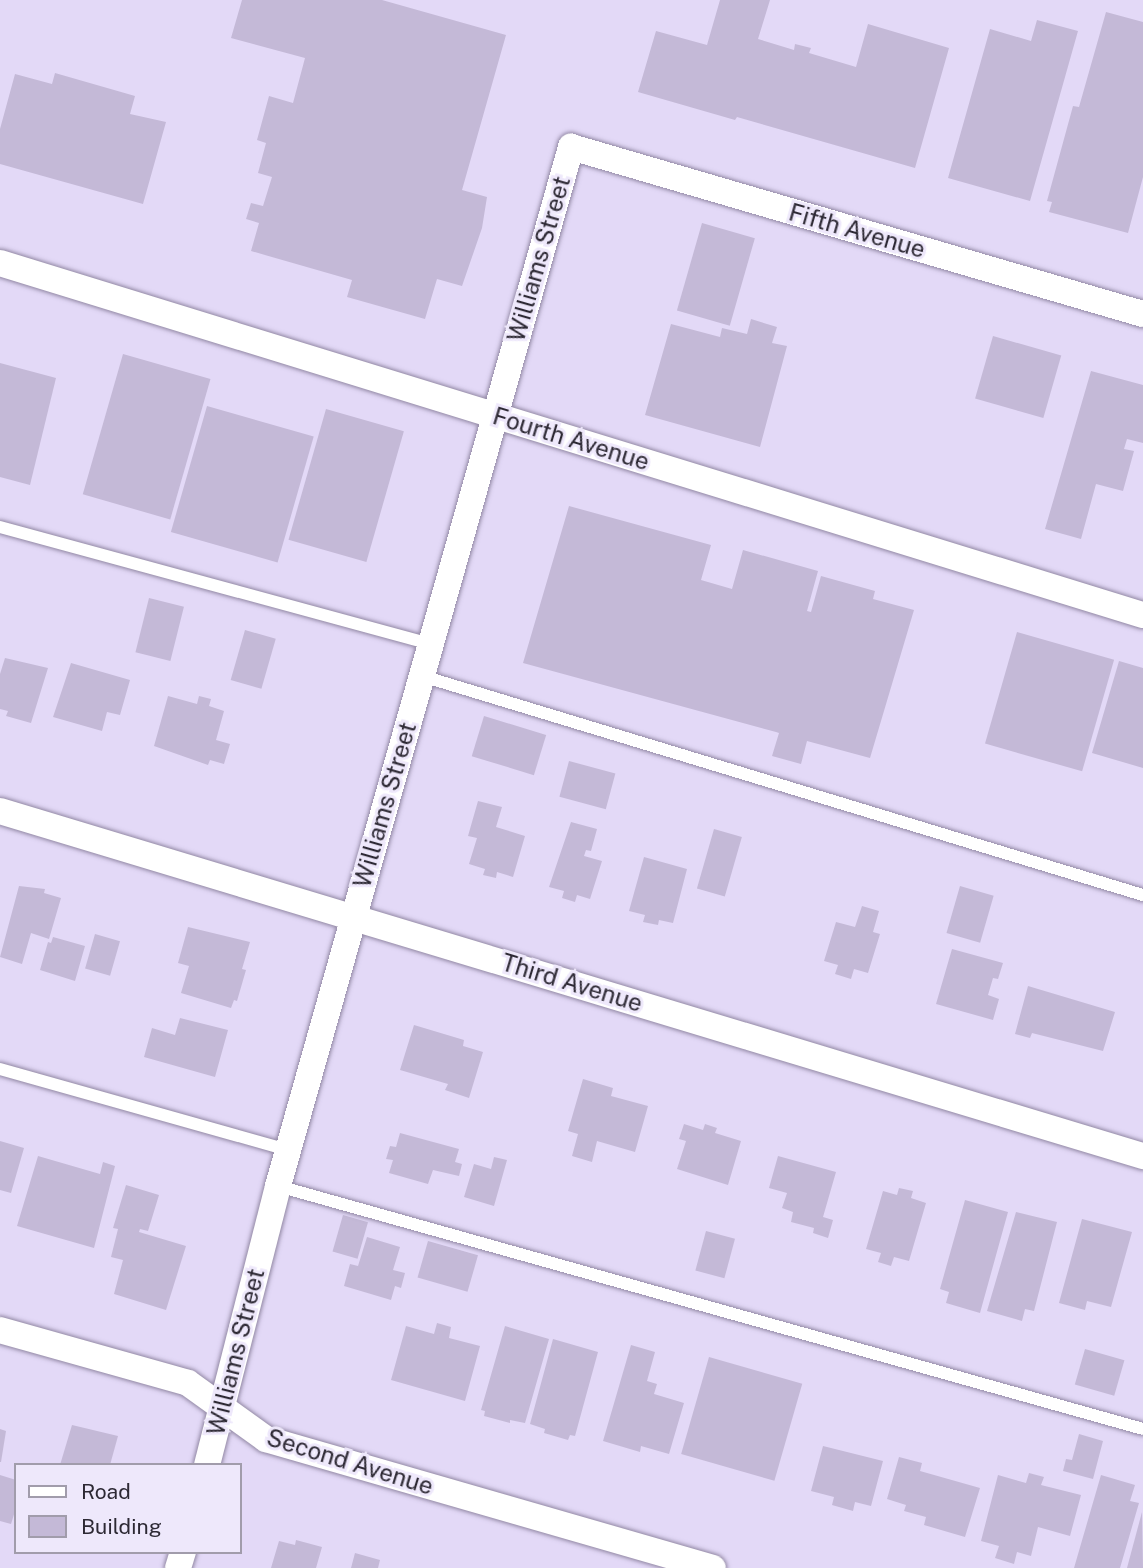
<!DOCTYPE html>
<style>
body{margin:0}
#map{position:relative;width:1143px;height:1568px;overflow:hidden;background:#e3d9f7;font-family:"Public Sans",sans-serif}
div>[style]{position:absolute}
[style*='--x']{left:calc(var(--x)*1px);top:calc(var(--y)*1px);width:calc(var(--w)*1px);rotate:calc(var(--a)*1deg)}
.building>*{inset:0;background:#c4b9d7;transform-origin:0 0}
.roads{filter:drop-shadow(0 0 2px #9288a4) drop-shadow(0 0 2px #9288a4)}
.service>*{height:12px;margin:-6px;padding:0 6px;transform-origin:6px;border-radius:6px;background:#fff}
.minor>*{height:26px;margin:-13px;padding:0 13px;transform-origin:13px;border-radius:13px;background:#fff}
span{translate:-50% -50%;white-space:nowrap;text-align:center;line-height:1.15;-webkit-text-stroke:6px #eee8fb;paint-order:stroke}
.street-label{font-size:24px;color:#2d2934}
.legend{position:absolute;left:14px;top:1463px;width:228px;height:91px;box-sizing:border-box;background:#eee8fb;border:2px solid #a19cab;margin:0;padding:9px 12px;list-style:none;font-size:21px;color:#2d2934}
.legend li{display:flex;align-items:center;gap:14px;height:35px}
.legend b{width:35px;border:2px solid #a19cab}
</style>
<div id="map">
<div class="building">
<div style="clip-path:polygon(242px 0,382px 0,506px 35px,462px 190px,487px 197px,482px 228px,462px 286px,437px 279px,425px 319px,347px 297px,352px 280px,251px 251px,259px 223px,246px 219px,251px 203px,263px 206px,272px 177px,258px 173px,266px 143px,257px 140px,269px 96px,293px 103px,305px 58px,231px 38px)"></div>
<div style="clip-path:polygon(720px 0,770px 0,758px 39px,794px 50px,795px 44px,811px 48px,809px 53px,856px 67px,868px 24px,949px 48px,915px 168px,737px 117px,735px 120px,638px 92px,656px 31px,707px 45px)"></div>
<div style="clip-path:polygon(1106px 12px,1143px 22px,1143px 177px,1128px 233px,1049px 212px,1052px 202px,1047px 201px,1073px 106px,1079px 107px)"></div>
<div style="clip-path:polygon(1037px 20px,1078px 31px,1030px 201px,948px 178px,990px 29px,1031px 41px)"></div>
<div style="clip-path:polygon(55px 73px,135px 96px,130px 114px,166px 122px,143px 204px,0 164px,0 129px,15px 74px,52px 84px)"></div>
<div style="left:702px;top:223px;width:55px;height:91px;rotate:16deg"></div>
<div style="clip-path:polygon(751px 319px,777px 327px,772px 343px,787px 346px,760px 447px,645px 415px,671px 324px,720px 337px,722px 328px,747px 334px)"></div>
<div style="left:993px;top:336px;width:71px;height:65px;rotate:16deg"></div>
<div style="left:123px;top:354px;width:91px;height:146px;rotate:16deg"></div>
<div style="clip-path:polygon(0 363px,56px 378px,30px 485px,0 477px)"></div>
<div style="clip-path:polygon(1091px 371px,1143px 385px,1143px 443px,1127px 439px,1124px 449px,1134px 451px,1123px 491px,1096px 484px,1081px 539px,1045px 529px)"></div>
<div style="left:207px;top:406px;width:111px;height:131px;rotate:16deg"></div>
<div style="left:326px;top:409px;width:81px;height:136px;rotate:16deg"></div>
<div style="clip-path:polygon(569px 506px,711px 545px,701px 580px,732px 589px,743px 550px,818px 571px,807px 611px,811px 612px,821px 576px,875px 591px,873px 599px,914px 610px,870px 758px,807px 741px,801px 764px,772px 756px,779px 733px,776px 732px,523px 663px)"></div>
<div style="left:149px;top:598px;width:36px;height:56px;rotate:14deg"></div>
<div style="left:245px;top:630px;width:32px;height:52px;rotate:16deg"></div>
<div style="left:1017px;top:632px;width:101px;height:116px;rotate:16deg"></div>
<div style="clip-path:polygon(5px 658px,48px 668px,31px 723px,6px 716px,8px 711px,0 709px,0 674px)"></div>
<div style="clip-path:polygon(1119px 661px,1143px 668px,1143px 768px,1092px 753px)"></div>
<div style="clip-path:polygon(71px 663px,130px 680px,120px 715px,107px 712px,102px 731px,53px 717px)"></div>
<div style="clip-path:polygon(168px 696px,197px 704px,199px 696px,211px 699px,209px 706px,224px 711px,216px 740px,230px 744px,224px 764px,210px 760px,208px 765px,154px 746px)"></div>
<div style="left:484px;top:716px;width:65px;height:42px;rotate:17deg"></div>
<div style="left:569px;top:761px;width:48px;height:37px;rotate:15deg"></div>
<div style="clip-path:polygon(478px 801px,502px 807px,496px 827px,525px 836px,513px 877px,497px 872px,496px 878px,483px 875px,485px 869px,469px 864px,477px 838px,468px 836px)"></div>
<div style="clip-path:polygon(571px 822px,597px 829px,591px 851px,586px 850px,584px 856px,602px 861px,590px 899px,577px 895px,575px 902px,562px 898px,564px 891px,549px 887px)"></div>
<div style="left:714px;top:829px;width:29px;height:62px;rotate:16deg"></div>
<div style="clip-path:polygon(644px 857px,687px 869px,673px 923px,659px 920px,658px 925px,643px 922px,645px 915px,629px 911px)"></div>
<div style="clip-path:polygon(19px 886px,45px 889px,44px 893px,61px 898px,49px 939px,31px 933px,22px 964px,0 957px)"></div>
<div style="left:960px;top:886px;width:35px;height:49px;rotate:16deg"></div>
<div style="clip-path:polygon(862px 906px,879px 911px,873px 932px,880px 934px,868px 973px,854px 969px,851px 979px,835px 974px,838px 965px,824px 961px,836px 922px,855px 927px)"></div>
<div style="clip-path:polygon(188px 927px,250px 942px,242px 969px,246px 970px,237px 1001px,234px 1000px,231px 1008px,181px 993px,189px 966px,178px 963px)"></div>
<div style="left:95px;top:934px;width:26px;height:36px;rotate:16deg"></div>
<div style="clip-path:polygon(53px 937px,85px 946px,75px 981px,40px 970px,48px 942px,51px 943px)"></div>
<div style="clip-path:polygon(952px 949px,1003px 963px,998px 979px,993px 978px,988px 995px,999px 999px,993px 1020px,936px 1004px)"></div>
<div style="clip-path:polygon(1028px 986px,1115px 1012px,1103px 1051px,1032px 1033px,1030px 1038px,1015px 1034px)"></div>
<div style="clip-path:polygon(180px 1018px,228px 1030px,215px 1077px,144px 1057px,152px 1028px,175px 1035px)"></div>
<div style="clip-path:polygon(414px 1025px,464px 1040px,463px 1046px,483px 1052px,469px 1098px,445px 1090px,448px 1084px,400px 1070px)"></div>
<div style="clip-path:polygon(583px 1079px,613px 1088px,611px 1096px,648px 1106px,635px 1152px,597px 1141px,592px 1162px,572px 1156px,578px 1134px,568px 1131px)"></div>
<div style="clip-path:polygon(684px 1124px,703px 1130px,705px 1124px,717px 1128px,715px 1133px,741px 1141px,728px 1185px,677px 1169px,686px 1141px,679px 1139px)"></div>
<div style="clip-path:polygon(400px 1133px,459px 1149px,455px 1162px,462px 1164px,459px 1176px,433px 1170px,428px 1184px,389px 1173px,393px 1160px,386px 1159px,390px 1146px,396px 1147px)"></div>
<div style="clip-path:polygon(0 1141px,24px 1148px,11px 1193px,0 1190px)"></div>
<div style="clip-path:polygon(38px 1156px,100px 1174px,103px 1162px,115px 1166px,94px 1248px,17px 1226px)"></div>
<div style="clip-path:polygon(778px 1156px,836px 1172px,823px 1217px,833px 1220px,828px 1238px,813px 1233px,814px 1228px,791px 1222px,793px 1212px,782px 1208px,787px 1193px,769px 1188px)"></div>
<div style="clip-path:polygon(494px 1157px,507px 1160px,494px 1206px,464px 1197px,474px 1164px,491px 1169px)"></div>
<div style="clip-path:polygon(126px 1185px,159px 1195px,148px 1231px,140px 1229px,139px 1232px,186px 1246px,166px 1310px,114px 1294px,123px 1260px,111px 1257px,118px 1229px,113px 1228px)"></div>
<div style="clip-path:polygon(899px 1188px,913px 1191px,911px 1198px,926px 1203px,909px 1261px,894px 1257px,891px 1266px,878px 1262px,881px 1253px,866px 1249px,883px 1191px,897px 1195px)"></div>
<div style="clip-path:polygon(965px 1200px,1008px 1212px,980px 1313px,946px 1303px,949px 1292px,940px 1289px)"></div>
<div style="clip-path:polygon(1016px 1212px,1057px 1222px,1034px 1311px,1025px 1309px,1022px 1321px,987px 1311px)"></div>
<div style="left:343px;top:1215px;width:26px;height:38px;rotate:16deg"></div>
<div style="clip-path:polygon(1082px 1219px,1132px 1232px,1111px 1307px,1087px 1301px,1085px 1310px,1059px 1303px)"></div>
<div style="left:706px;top:1231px;width:30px;height:41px;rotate:15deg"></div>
<div style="clip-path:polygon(367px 1237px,400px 1247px,393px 1270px,405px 1273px,401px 1288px,395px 1286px,391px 1300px,344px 1286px,350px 1264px,358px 1266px)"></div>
<div style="left:428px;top:1241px;width:52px;height:38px;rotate:16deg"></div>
<div style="clip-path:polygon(437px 1323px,451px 1327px,449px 1338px,480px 1346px,465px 1401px,391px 1380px,406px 1326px,434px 1334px)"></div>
<div style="clip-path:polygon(505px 1326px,549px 1339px,525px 1423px,510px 1420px,510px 1423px,484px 1416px,485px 1411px,481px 1410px)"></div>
<div style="clip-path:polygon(553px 1339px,598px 1352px,575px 1436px,570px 1435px,568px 1440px,544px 1433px,545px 1429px,530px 1424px)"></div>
<div style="clip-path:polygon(631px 1345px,655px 1352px,647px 1381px,657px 1384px,654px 1394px,684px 1403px,669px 1454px,641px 1446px,640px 1452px,603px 1441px)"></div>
<div style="left:1085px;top:1349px;width:41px;height:37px;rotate:16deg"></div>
<div style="left:709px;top:1357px;width:97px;height:101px;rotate:16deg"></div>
<div style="clip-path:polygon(72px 1425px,118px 1436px,110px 1465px,60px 1465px)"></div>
<div style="clip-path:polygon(0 1429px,6px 1431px,1px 1462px,0 1462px)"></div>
<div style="clip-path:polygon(1079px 1434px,1103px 1441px,1093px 1479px,1063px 1471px,1066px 1459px,1072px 1460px)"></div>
<div style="clip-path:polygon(823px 1446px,883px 1461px,871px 1506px,855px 1502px,853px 1511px,832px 1505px,834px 1497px,811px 1491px)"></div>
<div style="clip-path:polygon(899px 1457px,922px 1463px,920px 1471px,980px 1488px,965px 1537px,924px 1525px,926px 1517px,904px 1511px,906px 1505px,887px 1499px)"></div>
<div style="clip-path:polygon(1029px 1473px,1044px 1477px,1041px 1485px,1081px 1495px,1070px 1536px,1038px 1527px,1031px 1556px,1017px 1552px,1014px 1564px,995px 1558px,999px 1546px,981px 1541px,998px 1475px,1026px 1483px)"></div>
<div style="clip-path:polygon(0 1475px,16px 1480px,16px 1508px,11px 1524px,0 1521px)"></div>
<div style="clip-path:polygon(1101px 1475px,1135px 1485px,1130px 1501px,1139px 1503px,1120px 1568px,1074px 1568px)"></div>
<div style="clip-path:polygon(1142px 1512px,1143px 1568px,1127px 1568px)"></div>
<div style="clip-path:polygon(296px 1540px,322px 1547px,316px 1568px,271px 1568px,279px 1541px,295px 1545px)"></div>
<div style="clip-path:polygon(355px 1553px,380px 1560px,378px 1568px,351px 1568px)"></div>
</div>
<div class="roads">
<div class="service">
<div style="--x:0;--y:527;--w:447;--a:15.2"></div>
<div style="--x:422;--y:676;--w:754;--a:16.9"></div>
<div style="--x:0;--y:1069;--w:299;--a:15.7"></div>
<div style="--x:278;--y:1186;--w:898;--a:15.69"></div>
</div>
<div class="minor">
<div style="--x:0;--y:263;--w:1196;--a:17.12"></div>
<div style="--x:0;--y:811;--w:1194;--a:16.8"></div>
<div style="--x:0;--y:1330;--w:195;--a:15.7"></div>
<div style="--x:188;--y:1383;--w:96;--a:35.7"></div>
<div style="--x:266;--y:1439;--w:465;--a:16.1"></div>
<div style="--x:207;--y:1465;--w:288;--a:-75.7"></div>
<div style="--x:278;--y:1186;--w:1080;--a:-74.25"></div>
<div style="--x:571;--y:147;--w:596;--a:16.28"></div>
<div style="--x:178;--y:1568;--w:17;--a:-73"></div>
</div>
</div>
<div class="street-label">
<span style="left:857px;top:231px;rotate:16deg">Fifth Avenue</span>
<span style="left:539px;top:259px;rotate:-74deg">Williams Street</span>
<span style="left:571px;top:439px;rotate:17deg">Fourth Avenue</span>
<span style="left:385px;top:805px;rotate:-74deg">Williams Street</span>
<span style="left:572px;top:983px;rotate:17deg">Third Avenue</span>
<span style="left:236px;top:1352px;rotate:-76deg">Williams Street</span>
<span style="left:350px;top:1462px;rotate:17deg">Second Avenue</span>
</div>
<ul class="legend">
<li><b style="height:9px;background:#fff"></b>Road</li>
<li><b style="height:19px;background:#c4b9d7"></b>Building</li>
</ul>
</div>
